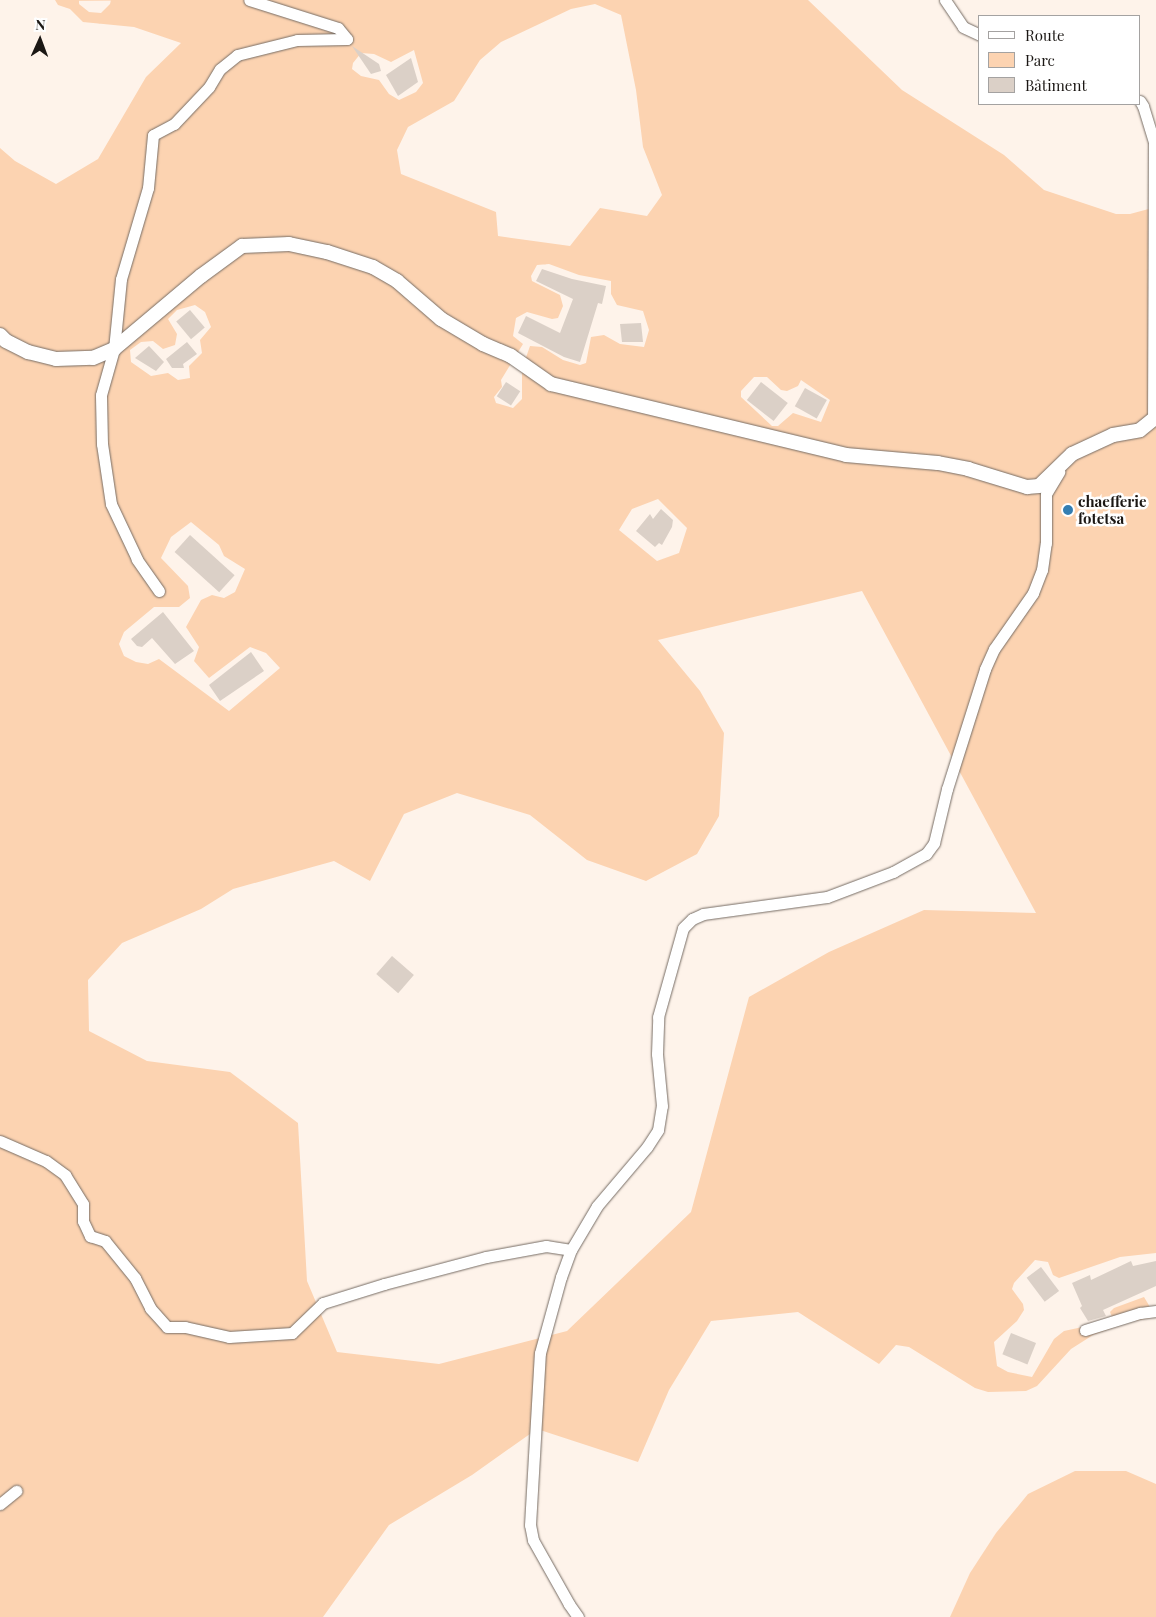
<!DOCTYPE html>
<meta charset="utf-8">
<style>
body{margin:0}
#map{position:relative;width:1156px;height:1617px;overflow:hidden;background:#fef3ea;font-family:"Playfair Display",serif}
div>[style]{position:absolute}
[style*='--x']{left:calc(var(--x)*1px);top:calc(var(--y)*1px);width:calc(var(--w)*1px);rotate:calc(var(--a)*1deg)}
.green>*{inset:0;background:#fcd3b1}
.building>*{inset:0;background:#dbd0c7;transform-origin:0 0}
.roads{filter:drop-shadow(0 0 1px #766c64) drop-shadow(0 0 1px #766c64)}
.minor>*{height:11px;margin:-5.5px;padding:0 5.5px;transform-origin:5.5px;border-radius:5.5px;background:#fff}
.tertiary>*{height:14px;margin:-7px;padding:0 7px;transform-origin:7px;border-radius:7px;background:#fff}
.dots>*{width:14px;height:14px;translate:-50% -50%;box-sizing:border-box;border:2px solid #fff;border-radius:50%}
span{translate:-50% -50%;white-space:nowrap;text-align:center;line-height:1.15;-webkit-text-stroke:5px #fff;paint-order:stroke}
.poi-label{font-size:15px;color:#1b1714;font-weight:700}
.left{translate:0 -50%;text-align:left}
.legend{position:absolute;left:978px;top:15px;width:162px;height:90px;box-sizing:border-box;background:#fff;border:1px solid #a4a2a1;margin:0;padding:6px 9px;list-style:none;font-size:15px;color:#1b1714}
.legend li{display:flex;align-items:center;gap:10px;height:25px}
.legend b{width:25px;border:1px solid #a4a2a1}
.north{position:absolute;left:15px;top:15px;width:50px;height:50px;-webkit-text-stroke:4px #fff;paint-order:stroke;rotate:2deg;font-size:14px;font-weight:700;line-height:20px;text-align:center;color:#1b1714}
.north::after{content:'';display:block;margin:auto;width:18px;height:22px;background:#1b1714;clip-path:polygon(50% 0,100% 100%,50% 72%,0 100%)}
</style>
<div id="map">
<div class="green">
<div style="clip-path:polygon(evenodd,55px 0,79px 0,79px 4px,89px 12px,101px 13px,110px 4px,111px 0,808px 0,902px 90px,1004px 155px,1044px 190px,1116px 214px,1130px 214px,1156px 207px,1156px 1253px,1120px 1257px,1059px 1278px,1053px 1275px,1048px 1262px,1035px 1260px,1014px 1283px,1012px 1289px,1023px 1304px,1024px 1310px,1017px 1321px,994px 1342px,997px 1366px,1008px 1372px,1032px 1377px,1054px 1339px,1064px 1331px,1101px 1323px,1112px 1317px,1110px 1312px,1114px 1308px,1144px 1297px,1156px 1317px,1129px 1322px,1093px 1335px,1071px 1349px,1037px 1386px,1026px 1391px,988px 1392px,975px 1388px,909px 1347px,896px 1345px,879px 1364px,798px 1312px,711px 1321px,669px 1390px,638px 1462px,537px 1429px,472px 1475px,389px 1525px,323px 1617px,0 1617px,0 148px,15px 161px,56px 184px,98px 159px,146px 77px,181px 43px,134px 27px,83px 22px,70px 9px,58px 5px,55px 0,595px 4px,621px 15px,636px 90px,643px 147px,662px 195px,647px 216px,600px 208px,570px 246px,498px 236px,496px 212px,401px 174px,397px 150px,408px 127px,454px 101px,480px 60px,501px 42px,571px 9px,595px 4px,55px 0,414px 50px,423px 83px,416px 92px,399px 100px,389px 94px,379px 80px,361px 76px,352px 69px,353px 63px,361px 53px,374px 54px,391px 62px,414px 50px,55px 0,549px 264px,579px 275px,611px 281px,611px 294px,617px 305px,643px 311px,649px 330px,644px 347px,620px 344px,604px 335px,591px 337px,586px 363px,580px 365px,563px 360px,542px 347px,530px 346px,522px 369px,522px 399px,513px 408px,496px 403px,494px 397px,502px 387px,501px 380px,523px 344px,513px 336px,516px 318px,527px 312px,552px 319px,558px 318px,563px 306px,560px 295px,532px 281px,531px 276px,537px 265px,549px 264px,55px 0,195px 305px,205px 312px,211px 327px,200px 340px,202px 353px,189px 366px,190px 378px,178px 380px,168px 373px,151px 376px,131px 362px,130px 350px,141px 342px,153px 341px,163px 349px,175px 345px,177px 334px,168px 319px,177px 310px,195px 305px,55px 0,754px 377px,767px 377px,781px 390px,787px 391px,798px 386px,801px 380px,830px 400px,821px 422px,793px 413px,778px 426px,772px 426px,741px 397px,741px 391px,754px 377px,55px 0,658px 499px,687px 528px,679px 553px,657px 561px,619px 530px,632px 509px,658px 499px,55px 0,191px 522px,219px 545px,224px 556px,245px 569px,235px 592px,224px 598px,212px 595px,201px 600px,186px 627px,199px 647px,194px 661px,209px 678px,250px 647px,266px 653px,280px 668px,229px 711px,159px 659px,148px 664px,136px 662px,124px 656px,119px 644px,124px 632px,154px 607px,179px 607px,190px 598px,188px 586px,161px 558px,171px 537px,191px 522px,55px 0,862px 591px,1036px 913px,924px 910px,829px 952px,749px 997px,691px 1212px,567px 1331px,439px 1364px,337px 1352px,307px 1281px,298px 1123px,230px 1072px,147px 1061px,89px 1031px,88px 980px,122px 943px,201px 909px,233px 889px,334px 861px,370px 881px,404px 814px,457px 793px,530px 815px,587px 860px,646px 881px,697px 854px,719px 816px,724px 733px,700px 691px,658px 640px,862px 591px)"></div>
<div style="clip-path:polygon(1075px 1471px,1126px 1471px,1156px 1484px,1156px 1617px,950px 1617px,970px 1573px,996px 1533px,1028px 1494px)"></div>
</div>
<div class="building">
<div style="clip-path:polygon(352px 46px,379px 64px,381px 71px,371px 74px)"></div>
<div style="clip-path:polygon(411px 58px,418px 82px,398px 96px,386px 75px)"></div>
<div style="clip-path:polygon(542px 269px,572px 279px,606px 286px,602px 304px,598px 303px,580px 362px,564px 357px,518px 333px,526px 316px,560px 333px,573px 299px,536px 281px)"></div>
<div style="left:190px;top:310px;width:23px;height:18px;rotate:50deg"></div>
<div style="clip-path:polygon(641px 323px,643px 342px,622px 342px,620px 324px)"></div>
<div style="clip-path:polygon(187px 342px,197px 354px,183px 364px,184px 368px,172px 368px,166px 359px)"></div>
<div style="clip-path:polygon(149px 346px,164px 362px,156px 371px,135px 358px)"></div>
<div style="left:506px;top:382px;width:17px;height:17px;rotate:33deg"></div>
<div style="left:761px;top:382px;width:34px;height:23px;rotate:38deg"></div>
<div style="left:805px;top:388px;width:25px;height:21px;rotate:29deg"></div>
<div style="clip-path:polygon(661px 509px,673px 520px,672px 527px,662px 545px,659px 543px,655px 547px,636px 531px,650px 514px,653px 519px)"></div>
<div style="left:190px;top:535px;width:60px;height:23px;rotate:42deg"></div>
<div style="clip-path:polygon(163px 612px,194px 651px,175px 664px,152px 638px,142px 647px,137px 646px,131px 639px)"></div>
<div style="clip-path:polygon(251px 652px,264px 671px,220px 701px,209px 685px)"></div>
<div style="left:392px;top:956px;width:29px;height:24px;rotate:41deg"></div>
<div style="clip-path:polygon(1131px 1261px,1133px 1266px,1156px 1261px,1156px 1286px,1103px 1310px,1106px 1316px,1088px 1321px,1080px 1308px,1082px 1306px,1072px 1283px,1090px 1275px,1091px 1280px)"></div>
<div style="left:1041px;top:1267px;width:30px;height:18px;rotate:53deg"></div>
<div style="left:1011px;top:1333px;width:27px;height:23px;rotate:22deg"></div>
</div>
<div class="roads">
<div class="minor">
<div style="--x:945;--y:0;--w:32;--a:56"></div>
<div style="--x:963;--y:27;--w:19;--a:25"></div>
<div style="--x:1140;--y:101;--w:6;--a:59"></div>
<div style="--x:1143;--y:106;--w:37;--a:73"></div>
<div style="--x:1154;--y:141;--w:277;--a:90.2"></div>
<div style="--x:159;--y:591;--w:39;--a:-125"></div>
<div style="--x:137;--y:559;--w:61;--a:-115.3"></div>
<div style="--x:111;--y:504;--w:61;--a:-98.5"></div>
<div style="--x:102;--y:444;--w:49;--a:-91.2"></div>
<div style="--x:101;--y:395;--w:48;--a:-74.2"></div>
<div style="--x:114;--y:349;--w:70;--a:-84.3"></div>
<div style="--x:121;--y:279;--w:95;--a:-73.5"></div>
<div style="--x:148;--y:188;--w:53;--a:-84.6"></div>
<div style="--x:153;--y:135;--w:24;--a:-28"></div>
<div style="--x:174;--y:124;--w:51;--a:-46.6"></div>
<div style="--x:209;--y:87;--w:21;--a:-59"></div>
<div style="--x:220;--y:69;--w:22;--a:-39"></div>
<div style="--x:237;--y:55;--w:62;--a:-14"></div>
<div style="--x:297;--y:40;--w:50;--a:-1.1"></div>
<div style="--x:347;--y:39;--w:14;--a:-129"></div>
<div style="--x:338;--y:28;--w:93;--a:-162.5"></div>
<div style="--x:0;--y:1141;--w:50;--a:23.5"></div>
<div style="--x:46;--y:1161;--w:24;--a:36"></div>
<div style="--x:65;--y:1175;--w:34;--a:58"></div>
<div style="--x:83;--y:1204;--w:17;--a:90"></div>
<div style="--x:83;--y:1221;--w:17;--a:65"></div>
<div style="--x:90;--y:1236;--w:16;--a:18"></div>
<div style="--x:105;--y:1241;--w:48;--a:51"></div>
<div style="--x:135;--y:1278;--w:34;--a:63"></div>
<div style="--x:150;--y:1308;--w:25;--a:48"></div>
<div style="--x:167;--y:1327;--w:18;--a:0"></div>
<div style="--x:185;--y:1327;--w:45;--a:12.8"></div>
<div style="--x:229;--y:1337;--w:63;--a:-3.6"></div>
<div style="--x:292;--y:1333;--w:43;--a:-44.1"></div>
<div style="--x:323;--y:1303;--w:64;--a:-17.3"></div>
<div style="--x:384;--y:1284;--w:106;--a:-14.8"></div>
<div style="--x:486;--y:1257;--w:61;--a:-10.4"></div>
<div style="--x:546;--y:1246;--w:25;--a:9"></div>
<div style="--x:1085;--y:1330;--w:58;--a:-17.2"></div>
<div style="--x:1140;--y:1313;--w:16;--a:-7"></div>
<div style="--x:0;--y:1504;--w:21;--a:-39"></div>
<div style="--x:578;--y:1617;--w:16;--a:-125"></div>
<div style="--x:569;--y:1604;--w:73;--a:-119.4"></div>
<div style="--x:533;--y:1540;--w:15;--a:-101"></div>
<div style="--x:530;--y:1525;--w:172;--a:-86.7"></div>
<div style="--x:540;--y:1353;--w:79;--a:-74.6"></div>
<div style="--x:561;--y:1277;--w:29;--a:-70"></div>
<div style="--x:571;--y:1250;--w:51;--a:-59.4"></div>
<div style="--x:597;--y:1206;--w:77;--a:-49.7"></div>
<div style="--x:647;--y:1147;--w:20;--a:-57"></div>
<div style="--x:658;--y:1130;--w:24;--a:-81"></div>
<div style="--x:662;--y:1106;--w:52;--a:-95.5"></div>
<div style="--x:657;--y:1054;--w:37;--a:-88"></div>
<div style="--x:658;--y:1017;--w:92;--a:-74.3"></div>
<div style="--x:683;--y:928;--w:13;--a:-45"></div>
<div style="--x:692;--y:919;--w:12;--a:-24"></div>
<div style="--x:703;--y:914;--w:125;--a:-7.8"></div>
<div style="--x:827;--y:897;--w:71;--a:-20.7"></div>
<div style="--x:893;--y:872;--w:38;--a:-29"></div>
<div style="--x:926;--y:854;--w:14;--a:-54"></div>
<div style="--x:934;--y:843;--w:56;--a:-76.5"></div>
<div style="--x:947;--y:789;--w:126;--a:-72.4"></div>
<div style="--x:985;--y:669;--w:22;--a:-66"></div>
<div style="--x:994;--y:649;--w:68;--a:-55.1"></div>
<div style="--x:1033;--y:593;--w:25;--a:-69"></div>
<div style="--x:1042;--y:570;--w:27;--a:-82"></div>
<div style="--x:1046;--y:543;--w:49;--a:-90"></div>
<div style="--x:1046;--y:494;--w:26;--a:-59"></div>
</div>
<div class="tertiary">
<div style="--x:0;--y:335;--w:8;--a:45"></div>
<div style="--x:6;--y:341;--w:25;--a:27"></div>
<div style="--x:28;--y:352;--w:29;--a:14"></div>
<div style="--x:56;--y:359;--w:37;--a:-2"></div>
<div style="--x:93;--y:358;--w:23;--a:-23"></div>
<div style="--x:114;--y:349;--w:114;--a:-40"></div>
<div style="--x:201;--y:276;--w:51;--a:-36.2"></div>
<div style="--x:242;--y:246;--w:47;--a:-2.4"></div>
<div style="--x:289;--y:244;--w:39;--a:12"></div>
<div style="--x:327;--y:252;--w:48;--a:18.1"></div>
<div style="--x:373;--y:267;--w:28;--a:30"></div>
<div style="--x:397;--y:281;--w:58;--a:40.8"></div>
<div style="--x:441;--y:319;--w:49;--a:30.8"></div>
<div style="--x:483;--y:344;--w:30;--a:23"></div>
<div style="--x:511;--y:356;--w:49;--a:35"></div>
<div style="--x:551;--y:384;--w:303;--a:13.5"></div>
<div style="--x:846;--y:455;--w:92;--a:5"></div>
<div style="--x:938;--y:463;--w:31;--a:11"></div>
<div style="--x:968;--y:469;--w:62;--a:17"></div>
<div style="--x:1027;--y:487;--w:12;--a:-5"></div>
<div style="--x:1039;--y:486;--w:46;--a:-44.1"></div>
<div style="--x:1072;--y:454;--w:45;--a:-24.9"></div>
<div style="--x:1113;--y:435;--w:27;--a:-10"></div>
<div style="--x:1140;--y:430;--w:21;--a:-39"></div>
</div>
</div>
<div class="dots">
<div style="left:1068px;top:510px;background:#347eb2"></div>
</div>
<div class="poi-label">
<span class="left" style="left:1078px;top:510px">chaefferie<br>fotetsa</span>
</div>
<ul class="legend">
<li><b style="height:6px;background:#fff"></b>Route</li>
<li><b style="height:14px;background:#fcd3b1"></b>Parc</li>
<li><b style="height:14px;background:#dbd0c7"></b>Bâtiment</li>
</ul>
<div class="north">N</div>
</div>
